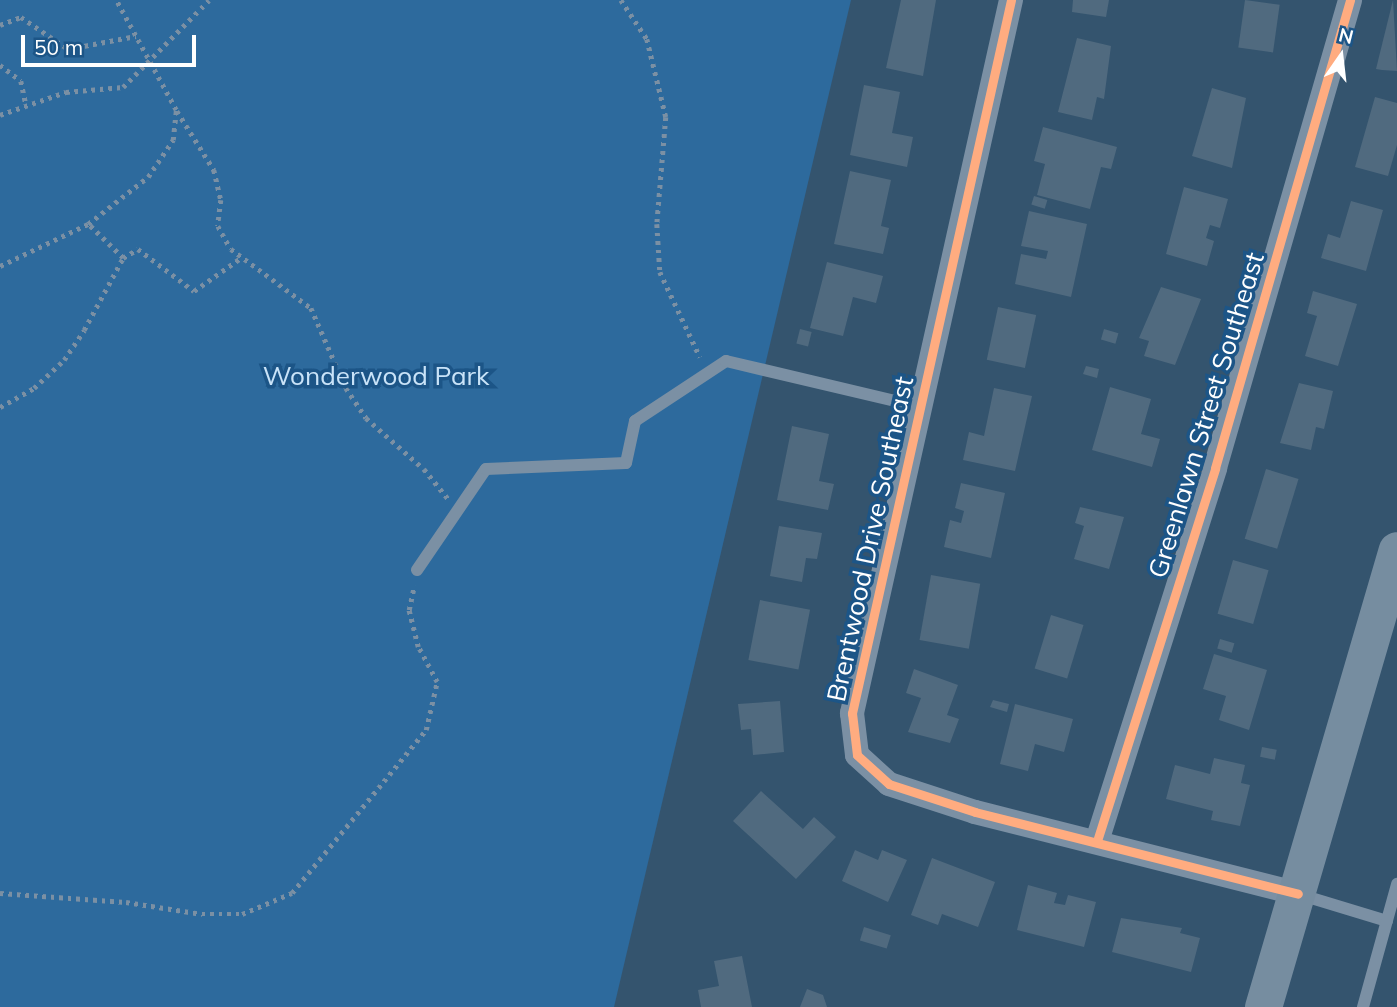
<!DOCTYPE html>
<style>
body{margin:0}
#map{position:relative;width:1397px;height:1007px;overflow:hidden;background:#34546e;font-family:Mulish,sans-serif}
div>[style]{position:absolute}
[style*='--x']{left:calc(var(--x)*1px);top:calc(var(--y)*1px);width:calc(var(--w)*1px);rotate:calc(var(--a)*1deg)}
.green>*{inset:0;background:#2d6a9d}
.building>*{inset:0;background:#506a7f;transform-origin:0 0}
.path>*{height:4.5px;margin-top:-2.25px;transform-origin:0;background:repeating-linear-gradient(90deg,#7b90a4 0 3.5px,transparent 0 8.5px)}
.lane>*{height:12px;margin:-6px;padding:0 6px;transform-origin:6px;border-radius:6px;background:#7b90a4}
.street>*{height:24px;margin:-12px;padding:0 12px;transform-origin:12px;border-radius:12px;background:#7b90a4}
.secondary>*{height:37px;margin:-18.5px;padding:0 18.5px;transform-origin:18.5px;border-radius:18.5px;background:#768da0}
.cycleway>*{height:9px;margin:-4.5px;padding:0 4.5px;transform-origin:4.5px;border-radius:4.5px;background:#ffac80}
span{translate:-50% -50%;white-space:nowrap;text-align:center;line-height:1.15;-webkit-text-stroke:7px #1c5587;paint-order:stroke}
.park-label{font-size:26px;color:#c9e3f8}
.street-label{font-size:26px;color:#fff}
.north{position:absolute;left:1306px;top:21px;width:70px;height:70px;-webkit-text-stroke:5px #1c5587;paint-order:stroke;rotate:14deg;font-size:19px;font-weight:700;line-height:28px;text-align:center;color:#fff}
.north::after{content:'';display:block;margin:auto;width:24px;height:32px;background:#fff;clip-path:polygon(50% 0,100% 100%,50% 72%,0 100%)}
.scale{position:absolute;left:21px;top:35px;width:175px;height:32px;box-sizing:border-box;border:4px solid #fff;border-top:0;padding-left:9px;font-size:21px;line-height:24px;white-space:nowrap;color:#fff;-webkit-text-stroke:5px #1c5587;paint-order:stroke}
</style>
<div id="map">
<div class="green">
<div style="clip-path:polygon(0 0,851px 0,614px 1007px,0 1007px)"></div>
</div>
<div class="building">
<div style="clip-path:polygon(901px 0,936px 0,923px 76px,886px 68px)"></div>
<div style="clip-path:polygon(1073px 0,1109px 0,1106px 17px,1072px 12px)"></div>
<div style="left:1245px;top:0;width:35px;height:48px;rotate:8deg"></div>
<div style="clip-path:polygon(1393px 0,1397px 71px,1382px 70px,1376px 69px)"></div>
<div style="clip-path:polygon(1077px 38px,1111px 46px,1104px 99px,1097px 97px,1092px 120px,1058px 112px)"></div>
<div style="clip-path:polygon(864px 85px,900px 92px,892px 133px,913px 137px,907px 167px,850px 155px)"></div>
<div style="clip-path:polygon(1212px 88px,1246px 98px,1232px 168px,1192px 156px)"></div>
<div style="clip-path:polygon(1375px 97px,1397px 103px,1397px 145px,1388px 176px,1355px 167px)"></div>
<div style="clip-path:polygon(1043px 127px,1117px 147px,1111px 169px,1101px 167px,1090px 209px,1037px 195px,1045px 164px,1034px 161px)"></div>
<div style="clip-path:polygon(850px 171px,891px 180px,881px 226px,889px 228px,883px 254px,834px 244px)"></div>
<div style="clip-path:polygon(1184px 187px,1228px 199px,1220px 228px,1210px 225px,1206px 238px,1214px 241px,1207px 266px,1166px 254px)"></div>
<div style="left:1034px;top:196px;width:14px;height:9px;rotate:17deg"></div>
<div style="clip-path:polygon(1351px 201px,1383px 210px,1366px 271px,1321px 258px,1328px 234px,1340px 238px)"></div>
<div style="clip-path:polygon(1029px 211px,1087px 224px,1071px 297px,1015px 284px,1021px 254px,1046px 259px,1048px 251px,1021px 246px)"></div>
<div style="clip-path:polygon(827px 262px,883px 276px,876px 303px,853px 297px,843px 336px,810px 328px)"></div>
<div style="clip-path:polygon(1161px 287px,1201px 299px,1175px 365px,1144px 356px,1149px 341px,1139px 338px)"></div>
<div style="clip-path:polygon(1313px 291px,1357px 304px,1338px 366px,1305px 356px,1317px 316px,1307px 313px)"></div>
<div style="left:998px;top:307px;width:39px;height:54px;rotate:12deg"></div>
<div style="left:800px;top:329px;width:12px;height:15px;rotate:14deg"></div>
<div style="left:1104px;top:329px;width:15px;height:11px;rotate:16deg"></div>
<div style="clip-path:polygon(1086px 366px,1099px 369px,1097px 378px,1083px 374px)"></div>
<div style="clip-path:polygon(1299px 383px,1333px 391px,1324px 429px,1316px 427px,1311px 450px,1280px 443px)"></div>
<div style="clip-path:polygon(1110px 387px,1151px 399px,1141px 434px,1160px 439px,1152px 467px,1092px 450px)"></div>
<div style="clip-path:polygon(994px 388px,1032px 396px,1015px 471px,963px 460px,969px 432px,984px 436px)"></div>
<div style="clip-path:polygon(792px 426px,829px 434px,819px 481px,834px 484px,828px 510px,777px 500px)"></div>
<div style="left:1266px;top:469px;width:34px;height:73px;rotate:17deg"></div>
<div style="clip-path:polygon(961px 483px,1005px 493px,991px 558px,944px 547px,950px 520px,961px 523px,964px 511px,955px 508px)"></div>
<div style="clip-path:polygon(1080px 507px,1124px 517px,1109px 569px,1074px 559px,1084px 526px,1075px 523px)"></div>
<div style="clip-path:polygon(779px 526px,822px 533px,817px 559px,806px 558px,802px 582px,770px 576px)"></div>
<div style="left:1233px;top:560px;width:37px;height:56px;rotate:16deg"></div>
<div style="left:931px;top:575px;width:50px;height:66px;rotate:10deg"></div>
<div style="left:760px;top:600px;width:51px;height:61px;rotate:11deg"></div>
<div style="left:1051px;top:615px;width:34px;height:56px;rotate:17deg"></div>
<div style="left:1220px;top:639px;width:15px;height:10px;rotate:16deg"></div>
<div style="clip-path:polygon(1214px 654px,1267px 670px,1249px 730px,1219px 720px,1226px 696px,1203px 689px)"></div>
<div style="clip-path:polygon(914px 669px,958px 685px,947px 715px,959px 719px,950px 743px,908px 732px,921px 698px,906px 693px)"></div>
<div style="clip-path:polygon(993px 700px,1009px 704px,1007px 712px,990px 707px)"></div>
<div style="clip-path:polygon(780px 701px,784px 752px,753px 755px,751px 729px,741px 730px,738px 704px)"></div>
<div style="clip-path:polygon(1015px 704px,1073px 719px,1064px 752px,1035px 744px,1028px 771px,1000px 764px)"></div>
<div style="left:1262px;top:747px;width:15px;height:10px;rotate:11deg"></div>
<div style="clip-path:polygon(1214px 758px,1245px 765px,1241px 783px,1250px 785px,1240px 826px,1211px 820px,1213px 811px,1166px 799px,1175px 765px,1210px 774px)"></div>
<div style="clip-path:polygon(761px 791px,803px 829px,814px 817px,836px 837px,796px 879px,733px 821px)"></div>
<div style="clip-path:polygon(855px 850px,878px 860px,882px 850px,907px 860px,888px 902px,842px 881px)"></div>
<div style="clip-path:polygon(932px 858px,995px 882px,978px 927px,942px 914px,938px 925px,911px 915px)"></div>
<div style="clip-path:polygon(1028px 885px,1057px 893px,1054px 903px,1065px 905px,1068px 895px,1096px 902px,1084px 947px,1017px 930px)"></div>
<div style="clip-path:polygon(1121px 918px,1182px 928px,1180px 933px,1200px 938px,1191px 972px,1112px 952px)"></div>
<div style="left:864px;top:927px;width:28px;height:14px;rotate:17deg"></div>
<div style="clip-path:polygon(742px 956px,752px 1007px,701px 1007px,698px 990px,719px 986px,714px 961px)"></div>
<div style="clip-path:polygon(807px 989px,823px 995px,827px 1007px,800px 1007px)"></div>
</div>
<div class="path">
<div style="--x:621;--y:0;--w:47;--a:56.3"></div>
<div style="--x:647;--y:39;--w:80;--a:76.3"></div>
<div style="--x:666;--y:117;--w:107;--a:94.8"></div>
<div style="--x:657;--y:224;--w:48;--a:86.4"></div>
<div style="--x:660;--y:272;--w:94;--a:64.8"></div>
<div style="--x:0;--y:25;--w:22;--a:-21"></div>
<div style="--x:21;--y:17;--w:57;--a:34.2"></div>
<div style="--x:68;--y:49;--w:69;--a:-10.8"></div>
<div style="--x:0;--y:65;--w:26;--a:37"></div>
<div style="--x:21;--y:81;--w:24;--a:78"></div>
<div style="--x:177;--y:111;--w:70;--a:57.9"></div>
<div style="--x:214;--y:170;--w:31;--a:77"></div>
<div style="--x:221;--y:200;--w:26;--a:97"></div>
<div style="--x:218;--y:226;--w:26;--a:61"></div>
<div style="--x:231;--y:249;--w:99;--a:36.4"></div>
<div style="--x:311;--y:308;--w:87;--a:66.4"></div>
<div style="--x:346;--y:388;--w:36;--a:56"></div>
<div style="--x:366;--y:418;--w:77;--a:41.3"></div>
<div style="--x:424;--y:469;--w:38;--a:51"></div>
<div style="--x:0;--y:115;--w:70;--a:-19.2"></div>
<div style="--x:66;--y:92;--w:57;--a:-5"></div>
<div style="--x:123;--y:87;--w:122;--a:-45.3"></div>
<div style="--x:123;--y:258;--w:17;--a:-31"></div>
<div style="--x:138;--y:249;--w:70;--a:36.9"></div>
<div style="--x:194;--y:291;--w:59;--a:-35.3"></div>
<div style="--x:0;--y:266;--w:98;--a:-25.5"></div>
<div style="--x:0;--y:407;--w:39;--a:-29"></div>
<div style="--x:34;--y:388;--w:41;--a:-43"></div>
<div style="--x:64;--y:360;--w:36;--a:-56"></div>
<div style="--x:84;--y:330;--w:82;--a:-61.6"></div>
<div style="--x:123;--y:258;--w:49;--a:-135.8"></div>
<div style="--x:88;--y:224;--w:76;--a:-38.1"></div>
<div style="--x:148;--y:177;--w:45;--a:-56"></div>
<div style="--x:173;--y:140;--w:30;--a:-84"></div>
<div style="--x:176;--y:110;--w:125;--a:-118.6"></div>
<div style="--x:0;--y:893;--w:126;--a:4.1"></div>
<div style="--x:126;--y:902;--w:77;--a:9"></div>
<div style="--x:202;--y:914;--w:40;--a:0"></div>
<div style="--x:242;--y:914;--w:54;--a:-22.8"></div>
<div style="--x:292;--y:893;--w:211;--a:-50.6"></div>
<div style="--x:426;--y:730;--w:49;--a:-77.1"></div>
<div style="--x:437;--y:682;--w:40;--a:-118"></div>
<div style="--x:418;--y:647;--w:38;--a:-104"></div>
<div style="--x:409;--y:610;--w:25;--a:-78"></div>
</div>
<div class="lane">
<div style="--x:417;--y:570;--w:122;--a:-55.7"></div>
<div style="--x:486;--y:469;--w:140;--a:-2.5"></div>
<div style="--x:626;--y:463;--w:43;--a:-77.9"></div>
<div style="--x:635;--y:421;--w:109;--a:-33.4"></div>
<div style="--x:726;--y:361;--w:200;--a:13.3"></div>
<div style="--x:1298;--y:894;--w:93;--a:16.9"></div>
<div style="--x:1363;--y:1007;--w:128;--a:-74.5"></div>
</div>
<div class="street">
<div style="--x:1011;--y:0;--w:731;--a:102.57"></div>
<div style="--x:852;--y:713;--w:42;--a:83.2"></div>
<div style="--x:857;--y:755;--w:43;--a:42.2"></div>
<div style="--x:889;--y:784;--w:90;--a:18"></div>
<div style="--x:975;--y:812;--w:333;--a:14.2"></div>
<div style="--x:1097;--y:841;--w:391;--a:-72.4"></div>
<div style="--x:1215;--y:468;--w:487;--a:-73.9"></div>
</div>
<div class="secondary">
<div style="--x:1263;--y:1007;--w:476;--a:-73.7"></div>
</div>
<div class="cycleway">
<div style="--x:1011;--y:0;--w:731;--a:102.57"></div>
<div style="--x:852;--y:713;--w:42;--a:83.2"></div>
<div style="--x:857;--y:755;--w:43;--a:42.2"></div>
<div style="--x:889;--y:784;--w:90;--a:18"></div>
<div style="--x:975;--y:812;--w:333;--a:14.2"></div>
<div style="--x:1097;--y:841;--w:391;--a:-72.4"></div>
<div style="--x:1215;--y:468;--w:487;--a:-73.9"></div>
</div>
<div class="park-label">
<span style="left:376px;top:376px">Wonderwood Park</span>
</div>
<div class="street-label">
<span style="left:1206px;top:415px;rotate:-73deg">Greenlawn Street Southeast</span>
<span style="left:870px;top:539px;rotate:-78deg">Brentwood Drive Southeast</span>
</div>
<div class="north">N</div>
<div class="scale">50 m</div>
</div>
